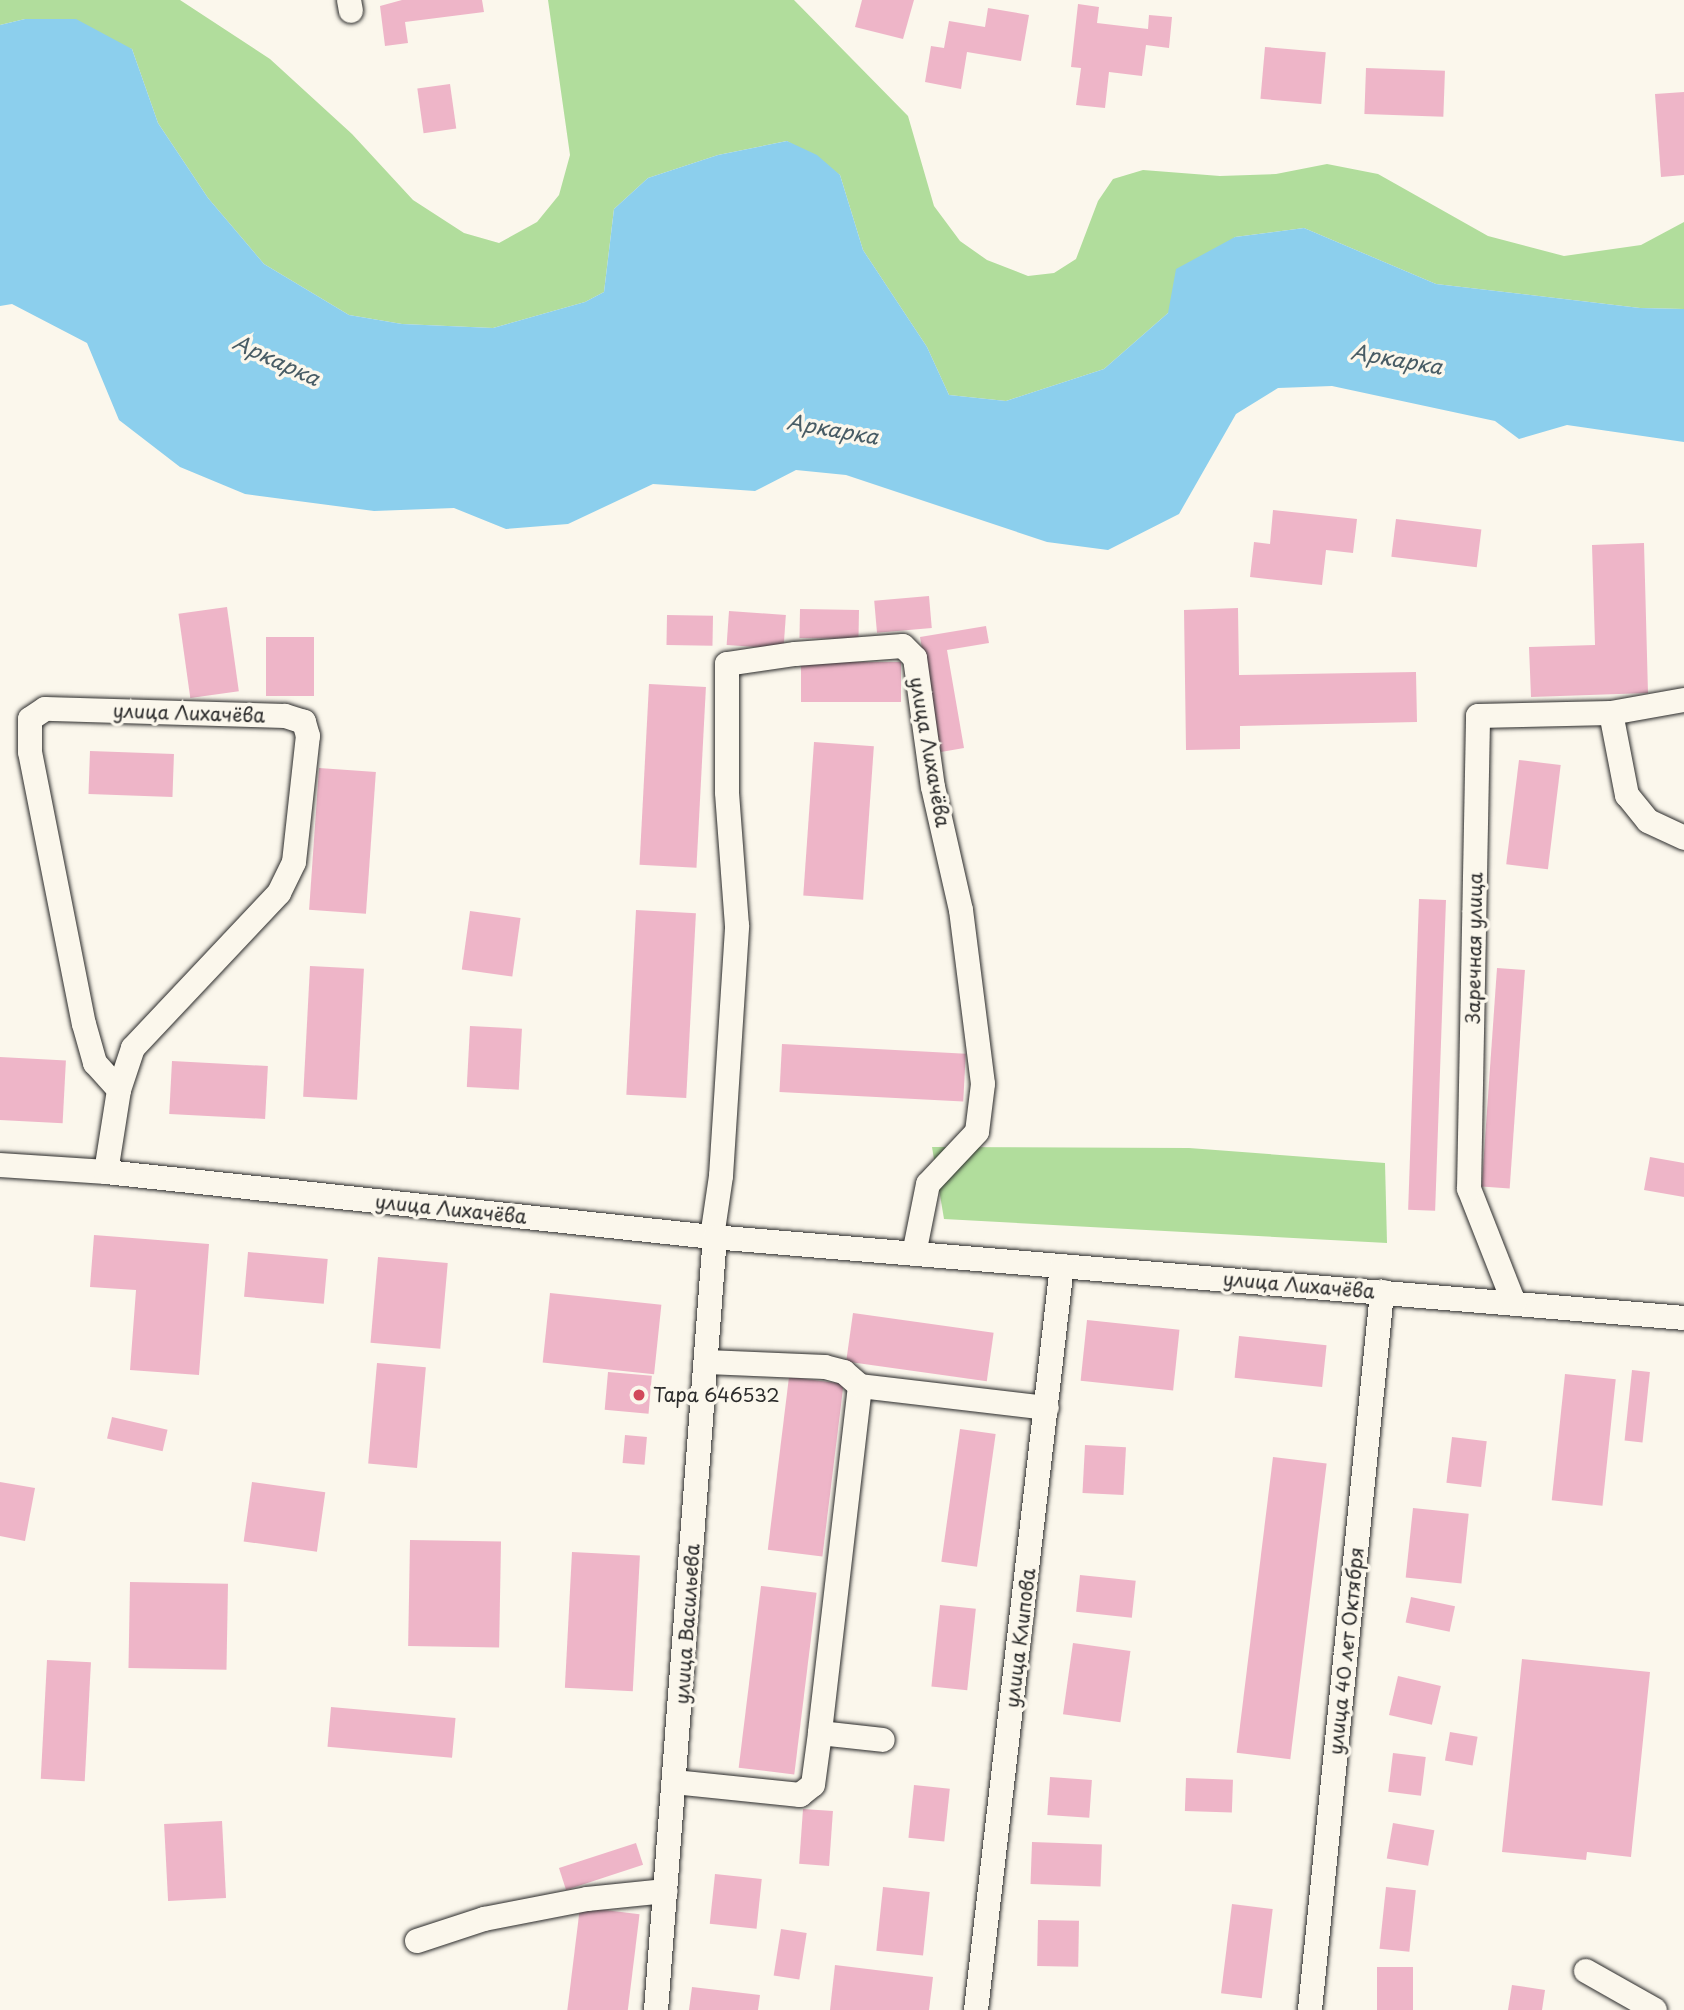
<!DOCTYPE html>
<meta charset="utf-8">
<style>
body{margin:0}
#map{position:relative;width:1684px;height:2010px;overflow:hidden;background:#fbf7ec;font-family:"Playpen Sans",sans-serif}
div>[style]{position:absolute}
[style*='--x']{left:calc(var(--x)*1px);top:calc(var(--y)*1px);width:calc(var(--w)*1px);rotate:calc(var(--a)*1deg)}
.green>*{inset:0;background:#b1dd9c}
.water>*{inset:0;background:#8ccfed}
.building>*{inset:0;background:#eeb5c8;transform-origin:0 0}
.roads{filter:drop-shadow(0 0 2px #2b2b2b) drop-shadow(0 0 2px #2b2b2b)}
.minor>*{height:24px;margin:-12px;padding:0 12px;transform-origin:12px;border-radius:12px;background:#fbf7ec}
.dots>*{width:19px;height:19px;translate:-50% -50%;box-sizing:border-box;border:4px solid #fbf7ec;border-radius:50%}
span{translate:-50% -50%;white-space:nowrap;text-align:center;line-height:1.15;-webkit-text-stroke:7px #fbf7ec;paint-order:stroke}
.street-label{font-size:19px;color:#2b2b2b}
.poi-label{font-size:19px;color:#2b2b2b}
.left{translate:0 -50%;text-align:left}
.water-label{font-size:21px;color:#485c65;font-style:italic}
</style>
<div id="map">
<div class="green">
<div style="clip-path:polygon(0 0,180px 0,270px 59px,352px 134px,413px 200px,464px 233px,499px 243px,537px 222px,559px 195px,570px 155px,548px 0,794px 0,908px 116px,934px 206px,960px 241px,987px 260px,1028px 276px,1054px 273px,1076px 259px,1098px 201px,1113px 179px,1143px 170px,1220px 176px,1276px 174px,1327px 164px,1378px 174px,1488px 236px,1564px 256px,1641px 245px,1684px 222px,1684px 309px,1640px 308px,1436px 284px,1304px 228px,1235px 237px,1168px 313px,1104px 369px,1006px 401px,949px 395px,927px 347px,863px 250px,840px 175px,787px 141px,718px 155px,648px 178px,614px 209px,604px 292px,585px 302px,493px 328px,402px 324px,349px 315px,264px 264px,208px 198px,158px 123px,132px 49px,25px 19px,0 25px)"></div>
<div style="clip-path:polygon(932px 1147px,1189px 1148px,1385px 1163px,1387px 1243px,944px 1219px)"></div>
</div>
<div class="water">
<div style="clip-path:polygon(25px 19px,76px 19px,132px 49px,158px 123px,208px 198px,264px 264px,349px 315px,402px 324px,493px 328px,585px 302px,604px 292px,614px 209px,648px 178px,718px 155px,787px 141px,817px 155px,840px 175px,863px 250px,927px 347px,949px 395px,1006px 401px,1104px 369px,1168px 313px,1176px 269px,1235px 237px,1304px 228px,1436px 284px,1640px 308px,1684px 309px,1684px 442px,1567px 425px,1519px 439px,1495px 421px,1332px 386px,1278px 388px,1236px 414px,1179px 514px,1108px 550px,1047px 542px,846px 475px,796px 470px,755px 491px,653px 484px,568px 524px,506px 529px,454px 508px,374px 511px,245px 494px,180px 467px,119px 420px,87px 343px,12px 304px,0 306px,0 25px)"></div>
</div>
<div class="building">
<div style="clip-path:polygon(402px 0,482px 0,484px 12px,405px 22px,408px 43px,385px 46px,380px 6px)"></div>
<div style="clip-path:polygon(862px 0,914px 0,903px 39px,855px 27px)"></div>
<div style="clip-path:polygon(1078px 4px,1099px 7px,1097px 23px,1148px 29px,1149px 15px,1172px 17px,1169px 48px,1146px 45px,1142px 76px,1109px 72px,1105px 108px,1076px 105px,1081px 68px,1071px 67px)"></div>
<div style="clip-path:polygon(988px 8px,1029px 15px,1021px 61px,967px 52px,961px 89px,925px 82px,931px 46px,944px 48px,949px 21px,985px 27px)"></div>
<div style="left:1265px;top:47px;width:61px;height:52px;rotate:5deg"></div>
<div style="left:1366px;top:68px;width:79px;height:46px;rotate:2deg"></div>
<div style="left:450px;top:84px;width:45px;height:33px;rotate:82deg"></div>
<div style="clip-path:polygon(1684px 92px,1684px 175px,1661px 177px,1655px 94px)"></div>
<div style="clip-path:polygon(1273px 510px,1357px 519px,1353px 553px,1326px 550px,1322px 585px,1250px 577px,1254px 542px,1270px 544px)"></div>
<div style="left:1396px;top:519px;width:86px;height:38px;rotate:7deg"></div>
<div style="clip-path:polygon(1644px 543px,1648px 693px,1531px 697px,1529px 647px,1595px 645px,1592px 545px)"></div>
<div style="left:929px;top:596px;width:32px;height:55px;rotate:85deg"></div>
<div style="left:227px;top:607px;width:85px;height:49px;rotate:82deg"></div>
<div style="clip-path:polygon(1238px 608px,1239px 675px,1416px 672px,1417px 722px,1240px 726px,1240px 749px,1186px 750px,1184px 610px)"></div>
<div style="left:800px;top:609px;width:59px;height:29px;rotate:1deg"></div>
<div style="left:729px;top:611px;width:57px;height:34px;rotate:4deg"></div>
<div style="left:667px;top:615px;width:46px;height:30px;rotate:1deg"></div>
<div style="clip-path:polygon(986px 626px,989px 643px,947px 650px,964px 748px,941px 752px,920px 637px)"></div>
<div style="left:266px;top:637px;width:48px;height:59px"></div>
<div style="left:901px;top:662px;width:40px;height:100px;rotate:90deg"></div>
<div style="left:649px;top:684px;width:57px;height:181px;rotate:3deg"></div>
<div style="left:814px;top:742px;width:60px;height:154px;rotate:4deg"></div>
<div style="left:90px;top:751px;width:84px;height:43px;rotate:2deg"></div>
<div style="left:1519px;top:760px;width:42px;height:105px;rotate:7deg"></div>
<div style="left:319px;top:768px;width:57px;height:142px;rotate:4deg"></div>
<div style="left:1419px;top:899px;width:27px;height:311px;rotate:2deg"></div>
<div style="left:636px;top:910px;width:60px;height:185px;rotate:3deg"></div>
<div style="left:470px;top:911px;width:51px;height:59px;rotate:8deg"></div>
<div style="left:310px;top:966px;width:54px;height:131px;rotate:3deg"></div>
<div style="left:1497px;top:968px;width:28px;height:219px;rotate:4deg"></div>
<div style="left:470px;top:1026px;width:52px;height:61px;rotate:3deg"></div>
<div style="left:782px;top:1044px;width:184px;height:48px;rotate:3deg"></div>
<div style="left:0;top:1057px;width:66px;height:63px;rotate:3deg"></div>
<div style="left:172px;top:1061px;width:96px;height:53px;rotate:3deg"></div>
<div style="clip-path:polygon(1650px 1157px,1684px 1163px,1684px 1197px,1644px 1190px)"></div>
<div style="clip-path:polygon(94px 1235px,209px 1244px,199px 1375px,130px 1370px,136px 1290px,90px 1287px)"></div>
<div style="left:248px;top:1252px;width:80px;height:45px;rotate:5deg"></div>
<div style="left:378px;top:1257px;width:70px;height:86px;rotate:5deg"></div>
<div style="left:550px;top:1293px;width:112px;height:70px;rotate:6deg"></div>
<div style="left:853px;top:1313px;width:142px;height:49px;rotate:8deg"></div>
<div style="left:1087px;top:1320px;width:93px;height:61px;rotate:6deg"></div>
<div style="left:1239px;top:1336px;width:88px;height:42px;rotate:6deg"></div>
<div style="left:377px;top:1363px;width:49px;height:101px;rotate:5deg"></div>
<div style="left:1632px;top:1370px;width:18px;height:71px;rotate:6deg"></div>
<div style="left:608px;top:1372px;width:44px;height:38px;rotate:5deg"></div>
<div style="left:1565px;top:1374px;width:51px;height:127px;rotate:6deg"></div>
<div style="left:789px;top:1377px;width:55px;height:174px;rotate:7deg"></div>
<div style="left:112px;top:1417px;width:57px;height:22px;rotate:13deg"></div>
<div style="left:960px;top:1429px;width:36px;height:134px;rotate:8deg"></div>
<div style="left:625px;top:1435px;width:22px;height:28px;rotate:5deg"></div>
<div style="left:1452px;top:1437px;width:35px;height:46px;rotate:7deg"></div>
<div style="left:1085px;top:1445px;width:41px;height:48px;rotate:3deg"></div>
<div style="left:1273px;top:1457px;width:54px;height:298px;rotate:7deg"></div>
<div style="clip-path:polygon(0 1482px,35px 1488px,25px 1541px,0 1536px)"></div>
<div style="left:252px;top:1482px;width:74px;height:60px;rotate:8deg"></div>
<div style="left:1413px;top:1508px;width:56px;height:70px;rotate:6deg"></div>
<div style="left:410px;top:1540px;width:91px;height:106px;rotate:1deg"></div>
<div style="left:572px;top:1552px;width:68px;height:136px;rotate:3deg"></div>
<div style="left:1080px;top:1575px;width:56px;height:37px;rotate:6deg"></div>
<div style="left:130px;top:1582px;width:98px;height:86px;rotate:1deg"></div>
<div style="left:761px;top:1586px;width:56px;height:183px;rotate:7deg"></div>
<div style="left:1411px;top:1597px;width:45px;height:26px;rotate:12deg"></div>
<div style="left:940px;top:1605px;width:36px;height:82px;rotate:6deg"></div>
<div style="left:1073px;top:1643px;width:58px;height:72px;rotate:8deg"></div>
<div style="clip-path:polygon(1522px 1659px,1650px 1672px,1631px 1857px,1587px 1852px,1586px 1860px,1502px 1852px)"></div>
<div style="left:47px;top:1660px;width:44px;height:119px;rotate:3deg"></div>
<div style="left:1398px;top:1676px;width:44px;height:40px;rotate:13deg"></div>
<div style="left:331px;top:1707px;width:125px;height:40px;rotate:5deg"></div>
<div style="left:1450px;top:1732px;width:28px;height:29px;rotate:10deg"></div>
<div style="left:1393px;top:1753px;width:33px;height:39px;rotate:7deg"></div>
<div style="left:1050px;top:1777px;width:42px;height:38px;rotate:4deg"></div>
<div style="left:1186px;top:1778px;width:47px;height:33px;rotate:2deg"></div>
<div style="left:914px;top:1785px;width:36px;height:53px;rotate:6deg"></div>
<div style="left:803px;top:1809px;width:30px;height:55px;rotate:4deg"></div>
<div style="left:222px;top:1821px;width:77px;height:58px;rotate:87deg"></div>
<div style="left:1393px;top:1823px;width:42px;height:36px;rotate:10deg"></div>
<div style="left:1032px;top:1842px;width:70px;height:42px;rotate:2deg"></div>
<div style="left:636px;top:1843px;width:23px;height:81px;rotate:72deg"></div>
<div style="left:715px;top:1874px;width:47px;height:50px;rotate:6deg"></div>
<div style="left:883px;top:1887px;width:47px;height:64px;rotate:6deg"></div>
<div style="left:1386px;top:1887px;width:30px;height:62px;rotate:6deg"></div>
<div style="left:1232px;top:1904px;width:41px;height:90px;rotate:7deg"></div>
<div style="left:580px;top:1907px;width:60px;height:104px;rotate:7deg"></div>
<div style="left:1038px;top:1920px;width:41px;height:46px;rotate:1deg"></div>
<div style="left:781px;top:1929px;width:26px;height:47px;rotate:9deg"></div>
<div style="clip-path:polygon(835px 1965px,933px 1977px,929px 2010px,830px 2010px)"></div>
<div style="left:1377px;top:1967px;width:36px;height:43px"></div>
<div style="clip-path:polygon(1512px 1985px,1545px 1990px,1542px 2010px,1508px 2010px)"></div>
<div style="clip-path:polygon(692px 1987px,760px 1995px,758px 2010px,689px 2010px)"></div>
</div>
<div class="roads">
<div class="minor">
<div style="--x:349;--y:0;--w:11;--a:80"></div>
<div style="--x:1611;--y:713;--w:84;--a:79"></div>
<div style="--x:1627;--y:795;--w:33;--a:51"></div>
<div style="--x:1648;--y:821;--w:40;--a:25"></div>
<div style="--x:0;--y:1165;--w:106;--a:3.8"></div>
<div style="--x:106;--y:1172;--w:609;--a:6.12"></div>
<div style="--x:712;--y:1237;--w:975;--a:4.76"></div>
<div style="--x:106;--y:1172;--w:83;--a:-81"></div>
<div style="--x:119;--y:1090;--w:44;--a:-71.6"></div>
<div style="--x:133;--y:1048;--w:213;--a:-46.7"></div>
<div style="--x:279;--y:893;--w:34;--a:-64"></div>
<div style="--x:294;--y:862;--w:127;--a:-83.7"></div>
<div style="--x:308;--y:736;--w:15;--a:-106"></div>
<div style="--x:304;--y:722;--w:20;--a:-162"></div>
<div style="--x:285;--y:716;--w:240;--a:-178.3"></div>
<div style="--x:45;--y:709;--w:18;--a:146"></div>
<div style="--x:30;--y:719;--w:33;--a:90"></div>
<div style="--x:30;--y:752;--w:277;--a:78.8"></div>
<div style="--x:84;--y:1024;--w:41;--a:74.2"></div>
<div style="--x:95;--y:1063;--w:36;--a:48"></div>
<div style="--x:712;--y:1237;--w:62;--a:-81.6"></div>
<div style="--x:721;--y:1176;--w:251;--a:-86.3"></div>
<div style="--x:737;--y:926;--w:134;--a:-94.3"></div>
<div style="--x:727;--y:792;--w:128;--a:-90"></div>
<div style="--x:727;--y:664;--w:69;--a:-8.4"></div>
<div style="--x:795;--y:654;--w:108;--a:-4.2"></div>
<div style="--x:903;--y:646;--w:17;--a:45"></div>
<div style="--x:915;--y:658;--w:130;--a:82.1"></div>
<div style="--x:933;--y:787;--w:126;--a:77.2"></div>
<div style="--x:961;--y:910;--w:175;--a:82.8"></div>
<div style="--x:983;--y:1084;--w:48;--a:97.1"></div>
<div style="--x:977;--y:1132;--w:71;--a:133.3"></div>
<div style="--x:928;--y:1184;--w:71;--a:101.3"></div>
<div style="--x:1514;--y:1303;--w:123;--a:-111.5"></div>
<div style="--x:1469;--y:1189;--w:473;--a:-88.9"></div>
<div style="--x:1478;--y:716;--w:133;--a:-1.3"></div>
<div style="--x:1611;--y:713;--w:74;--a:-10.1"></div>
<div style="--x:707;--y:1362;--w:118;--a:2.4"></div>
<div style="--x:825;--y:1367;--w:20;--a:15"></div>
<div style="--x:844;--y:1372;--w:21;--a:41"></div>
<div style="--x:860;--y:1386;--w:349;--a:96.6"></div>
<div style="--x:820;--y:1733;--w:63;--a:6.3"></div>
<div style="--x:860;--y:1386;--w:188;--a:6.7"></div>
<div style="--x:674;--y:1782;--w:127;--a:5.9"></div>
<div style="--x:800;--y:1795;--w:16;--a:-38"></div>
<div style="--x:813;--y:1785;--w:52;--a:-82.3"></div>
<div style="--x:417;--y:1941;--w:71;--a:-18.2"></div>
<div style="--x:484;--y:1919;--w:105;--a:-11"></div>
<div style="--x:587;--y:1899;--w:79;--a:-5.8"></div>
<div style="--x:1586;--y:1971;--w:79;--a:29.5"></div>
<div style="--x:656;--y:2010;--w:775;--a:-85.64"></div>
<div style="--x:976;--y:2010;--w:749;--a:-83.41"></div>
<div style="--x:1310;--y:2010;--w:722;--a:-84.27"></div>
</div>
</div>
<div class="dots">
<div style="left:639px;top:1395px;background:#d1495b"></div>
</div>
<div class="street-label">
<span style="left:189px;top:713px;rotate:2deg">улица Лихачёва</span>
<span style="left:930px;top:752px;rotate:80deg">улица Лихачёва</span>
<span style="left:1474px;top:948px;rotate:-89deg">Заречная улица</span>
<span style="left:451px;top:1209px;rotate:6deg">улица Лихачёва</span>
<span style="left:1299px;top:1285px;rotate:5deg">улица Лихачёва</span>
<span style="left:687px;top:1624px;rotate:-86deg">улица Васильева</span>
<span style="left:1020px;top:1638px;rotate:-83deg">улица Клипова</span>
<span style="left:1346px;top:1651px;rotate:-84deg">улица 40 лет Октября</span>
</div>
<div class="poi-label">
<span class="left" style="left:653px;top:1395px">Тара 646532</span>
</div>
<div class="water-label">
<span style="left:1397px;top:358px;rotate:10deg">Аркарка</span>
<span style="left:277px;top:359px;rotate:25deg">Аркарка</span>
<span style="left:833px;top:428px;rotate:10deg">Аркарка</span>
</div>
</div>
